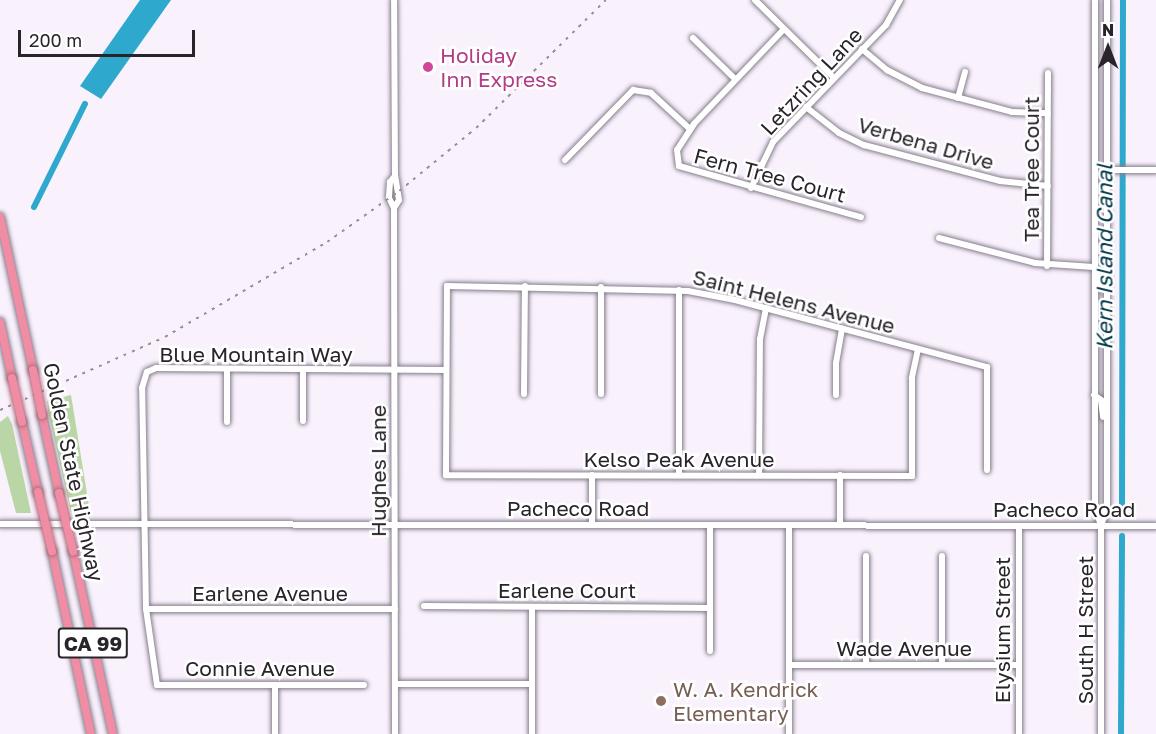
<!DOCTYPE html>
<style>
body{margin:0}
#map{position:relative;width:1156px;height:734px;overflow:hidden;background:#f9f2fd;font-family:"Golos Text",sans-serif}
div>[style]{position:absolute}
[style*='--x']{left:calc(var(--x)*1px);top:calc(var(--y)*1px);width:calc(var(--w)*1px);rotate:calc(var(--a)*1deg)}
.green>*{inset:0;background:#bad6a6}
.water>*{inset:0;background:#2ea9cd}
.canal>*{height:6px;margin:-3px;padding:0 3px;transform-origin:3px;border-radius:3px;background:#2ea9cd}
.roads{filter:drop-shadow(0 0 2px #867e8b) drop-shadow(0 0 2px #867e8b)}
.minor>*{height:6px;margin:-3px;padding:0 3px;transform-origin:3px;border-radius:3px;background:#fff}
.highway>*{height:8px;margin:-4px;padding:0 4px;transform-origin:4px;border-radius:4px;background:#f08ca3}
.rail>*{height:1.5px;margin-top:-0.75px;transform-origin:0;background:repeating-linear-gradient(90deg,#959098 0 3px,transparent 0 9px)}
.bridges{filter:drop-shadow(0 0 2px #aa6879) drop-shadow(0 0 2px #aa6879)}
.highway-bridge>*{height:8px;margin:-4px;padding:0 4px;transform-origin:4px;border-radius:4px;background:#f08ca3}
.dots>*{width:16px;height:16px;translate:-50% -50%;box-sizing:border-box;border:3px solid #fff;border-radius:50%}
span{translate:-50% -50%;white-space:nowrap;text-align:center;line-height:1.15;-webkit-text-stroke:5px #fff;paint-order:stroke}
.shield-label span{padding:2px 4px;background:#fff;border:2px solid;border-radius:4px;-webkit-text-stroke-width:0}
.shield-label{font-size:20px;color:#28242a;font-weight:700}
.hotel-label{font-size:21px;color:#b23c85}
.left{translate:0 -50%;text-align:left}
.street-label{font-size:21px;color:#28242a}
.education-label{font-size:21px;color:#785e54}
.water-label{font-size:22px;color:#033949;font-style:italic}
.north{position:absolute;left:1078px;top:18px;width:60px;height:60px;-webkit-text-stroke:4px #fff;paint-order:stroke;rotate:0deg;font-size:16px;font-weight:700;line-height:24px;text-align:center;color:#28242a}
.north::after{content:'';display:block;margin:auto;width:21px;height:27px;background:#28242a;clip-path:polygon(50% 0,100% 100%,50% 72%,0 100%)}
.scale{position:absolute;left:18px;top:30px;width:177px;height:27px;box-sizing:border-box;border:3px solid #28242a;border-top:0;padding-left:8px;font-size:18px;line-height:21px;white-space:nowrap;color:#28242a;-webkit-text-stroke:4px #fff;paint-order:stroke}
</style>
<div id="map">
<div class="green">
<div style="clip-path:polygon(71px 395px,90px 512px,71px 512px,48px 411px,47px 401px)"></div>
<div style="clip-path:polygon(8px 416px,12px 424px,31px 513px,16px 513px,0 451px,0 422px)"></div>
</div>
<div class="water">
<div style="clip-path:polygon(140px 0,171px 0,101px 99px,80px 86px)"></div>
</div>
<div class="canal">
<div style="--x:34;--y:207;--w:115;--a:-63.7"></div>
<div style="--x:1122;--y:514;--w:514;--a:-89.89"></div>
<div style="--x:1121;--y:734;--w:198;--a:-89.7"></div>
</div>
<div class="roads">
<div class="minor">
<div style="--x:755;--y:0;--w:111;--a:44.6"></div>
<div style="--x:1095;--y:0;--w:507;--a:90"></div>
<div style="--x:1095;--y:507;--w:20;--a:72"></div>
<div style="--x:784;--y:29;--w:131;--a:133.5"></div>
<div style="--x:694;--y:124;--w:31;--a:123"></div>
<div style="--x:677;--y:150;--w:16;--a:83"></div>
<div style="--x:679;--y:166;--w:189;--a:15.7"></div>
<div style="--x:693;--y:38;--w:59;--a:44.3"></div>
<div style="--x:862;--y:49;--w:33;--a:40"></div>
<div style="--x:887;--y:70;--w:39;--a:27"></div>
<div style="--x:922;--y:88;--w:93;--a:14.9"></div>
<div style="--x:1012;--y:112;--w:36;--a:2"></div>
<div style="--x:958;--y:98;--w:27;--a:-75"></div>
<div style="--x:806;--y:107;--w:42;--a:38.2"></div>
<div style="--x:839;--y:133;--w:28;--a:26"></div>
<div style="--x:864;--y:145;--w:141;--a:14.8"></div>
<div style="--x:1000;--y:181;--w:48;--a:5.9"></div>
<div style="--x:565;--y:160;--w:98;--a:-45.8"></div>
<div style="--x:633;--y:90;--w:18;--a:9"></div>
<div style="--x:651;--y:93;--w:53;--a:42.7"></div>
<div style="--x:1103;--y:170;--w:53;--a:0"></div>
<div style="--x:395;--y:176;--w:8;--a:130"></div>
<div style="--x:390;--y:182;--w:16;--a:94"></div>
<div style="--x:389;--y:198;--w:11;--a:63"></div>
<div style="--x:394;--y:208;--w:526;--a:89.89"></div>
<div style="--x:751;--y:188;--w:51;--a:-64.4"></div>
<div style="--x:773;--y:142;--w:163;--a:-46"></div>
<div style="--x:886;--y:25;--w:29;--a:-61"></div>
<div style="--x:394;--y:208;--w:9;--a:-58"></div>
<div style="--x:399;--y:200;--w:24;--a:-99"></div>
<div style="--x:395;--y:176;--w:176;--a:-90.3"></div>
<div style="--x:939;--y:238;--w:99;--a:14.6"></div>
<div style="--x:1035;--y:263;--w:59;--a:3.9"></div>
<div style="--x:1094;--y:267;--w:23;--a:70"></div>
<div style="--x:1047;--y:266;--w:193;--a:-89.7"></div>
<div style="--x:918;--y:349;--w:30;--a:102"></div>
<div style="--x:912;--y:378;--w:98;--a:90"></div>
<div style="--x:912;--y:476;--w:466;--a:-179.9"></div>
<div style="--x:446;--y:475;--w:189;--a:-89.7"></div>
<div style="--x:447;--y:286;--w:241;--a:1.2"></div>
<div style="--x:688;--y:291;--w:48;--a:10.8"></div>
<div style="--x:735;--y:300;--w:261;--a:14.9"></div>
<div style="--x:987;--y:367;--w:103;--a:90"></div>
<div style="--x:227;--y:369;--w:53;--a:90"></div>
<div style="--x:524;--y:394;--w:108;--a:-89.5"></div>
<div style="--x:601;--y:394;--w:107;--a:-90"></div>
<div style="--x:836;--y:395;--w:32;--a:-90"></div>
<div style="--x:836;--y:363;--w:35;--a:-80"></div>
<div style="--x:1094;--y:395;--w:9;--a:36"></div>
<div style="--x:1101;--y:400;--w:17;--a:83"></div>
<div style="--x:303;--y:421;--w:52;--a:-90"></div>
<div style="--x:679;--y:475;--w:185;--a:-90"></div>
<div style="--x:759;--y:475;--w:136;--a:-89.6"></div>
<div style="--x:760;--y:339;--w:31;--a:-79"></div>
<div style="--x:0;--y:524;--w:1156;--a:0.1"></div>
<div style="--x:592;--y:525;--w:50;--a:-90"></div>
<div style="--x:840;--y:525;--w:50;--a:-90"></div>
<div style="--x:424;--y:606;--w:286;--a:0.4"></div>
<div style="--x:532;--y:607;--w:127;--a:90"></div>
<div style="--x:146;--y:609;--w:249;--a:0"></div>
<div style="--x:710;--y:651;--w:126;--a:-90"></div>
<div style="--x:789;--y:665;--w:230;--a:0"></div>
<div style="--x:866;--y:665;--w:109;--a:-90"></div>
<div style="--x:942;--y:665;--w:109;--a:-90"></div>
<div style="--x:395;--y:684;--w:137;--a:0"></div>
<div style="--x:275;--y:685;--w:49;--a:90"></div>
<div style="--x:364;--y:685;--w:207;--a:180"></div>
<div style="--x:157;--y:685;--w:77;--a:-98.2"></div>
<div style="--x:146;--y:609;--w:221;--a:-91"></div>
<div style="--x:142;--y:388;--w:17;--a:-73"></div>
<div style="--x:147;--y:372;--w:10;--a:-24"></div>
<div style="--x:156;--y:368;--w:290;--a:0.4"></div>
<div style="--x:789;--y:734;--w:209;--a:-90"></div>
<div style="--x:1019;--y:734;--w:208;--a:-90"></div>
<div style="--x:1101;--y:734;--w:208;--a:-90"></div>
<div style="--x:1101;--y:526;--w:19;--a:-72"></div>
<div style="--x:1107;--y:508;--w:508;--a:-90"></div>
</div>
<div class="highway">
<div style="--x:0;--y:217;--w:157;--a:77.8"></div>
<div style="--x:0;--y:322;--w:57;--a:77.9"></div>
<div style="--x:42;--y:415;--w:80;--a:77.7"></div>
<div style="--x:22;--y:422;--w:72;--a:77.1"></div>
<div style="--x:52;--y:551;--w:187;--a:78"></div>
<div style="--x:73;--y:551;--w:187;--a:77.7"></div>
</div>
</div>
<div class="rail">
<div style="--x:0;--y:410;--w:180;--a:-23.9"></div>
<div style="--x:165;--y:337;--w:188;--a:-30.4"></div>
<div style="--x:327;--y:242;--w:88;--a:-35.3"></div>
<div style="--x:399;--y:191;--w:99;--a:-39.3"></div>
<div style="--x:476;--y:128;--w:182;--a:-44.6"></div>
</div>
<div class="bridges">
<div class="highway-bridge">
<div style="--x:33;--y:370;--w:46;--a:78.7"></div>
<div style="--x:12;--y:378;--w:45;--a:77.2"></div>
<div style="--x:38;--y:492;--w:61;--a:76.7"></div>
<div style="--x:59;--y:493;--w:60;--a:76.4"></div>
</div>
</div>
<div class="dots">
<div style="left:428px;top:67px;background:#d1479c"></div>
<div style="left:661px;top:701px;background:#8d6e63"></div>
</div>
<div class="shield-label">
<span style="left:93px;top:643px">CA 99</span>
</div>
<div class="hotel-label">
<span class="left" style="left:440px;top:67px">Holiday<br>Inn Express</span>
</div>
<div class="street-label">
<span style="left:811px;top:81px;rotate:-47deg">Letzring Lane</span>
<span style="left:926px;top:143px;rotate:16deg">Verbena Drive</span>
<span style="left:1031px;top:169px;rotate:-90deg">Tea Tree Court</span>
<span style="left:770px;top:175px;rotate:15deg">Fern Tree Court</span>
<span style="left:794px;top:301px;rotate:14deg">Saint Helens Avenue</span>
<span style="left:256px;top:354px">Blue Mountain Way</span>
<span style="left:679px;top:459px">Kelso Peak Avenue</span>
<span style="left:378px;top:471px;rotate:-90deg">Hughes Lane</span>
<span style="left:74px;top:472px;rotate:78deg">Golden State Highway</span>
<span style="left:578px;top:508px">Pacheco Road</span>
<span style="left:1064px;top:509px">Pacheco Road</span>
<span style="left:567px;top:590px">Earlene Court</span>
<span style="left:270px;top:593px">Earlene Avenue</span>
<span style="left:1002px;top:630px;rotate:-90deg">Elysium Street</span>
<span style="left:1085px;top:630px;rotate:-90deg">South H Street</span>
<span style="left:904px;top:648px">Wade Avenue</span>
<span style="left:260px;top:668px">Connie Avenue</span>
</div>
<div class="education-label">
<span class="left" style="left:673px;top:701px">W. A. Kendrick<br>Elementary</span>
</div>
<div class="water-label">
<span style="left:1104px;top:257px;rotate:-90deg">Kern Island Canal</span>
</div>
<div class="north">N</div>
<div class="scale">200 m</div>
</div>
